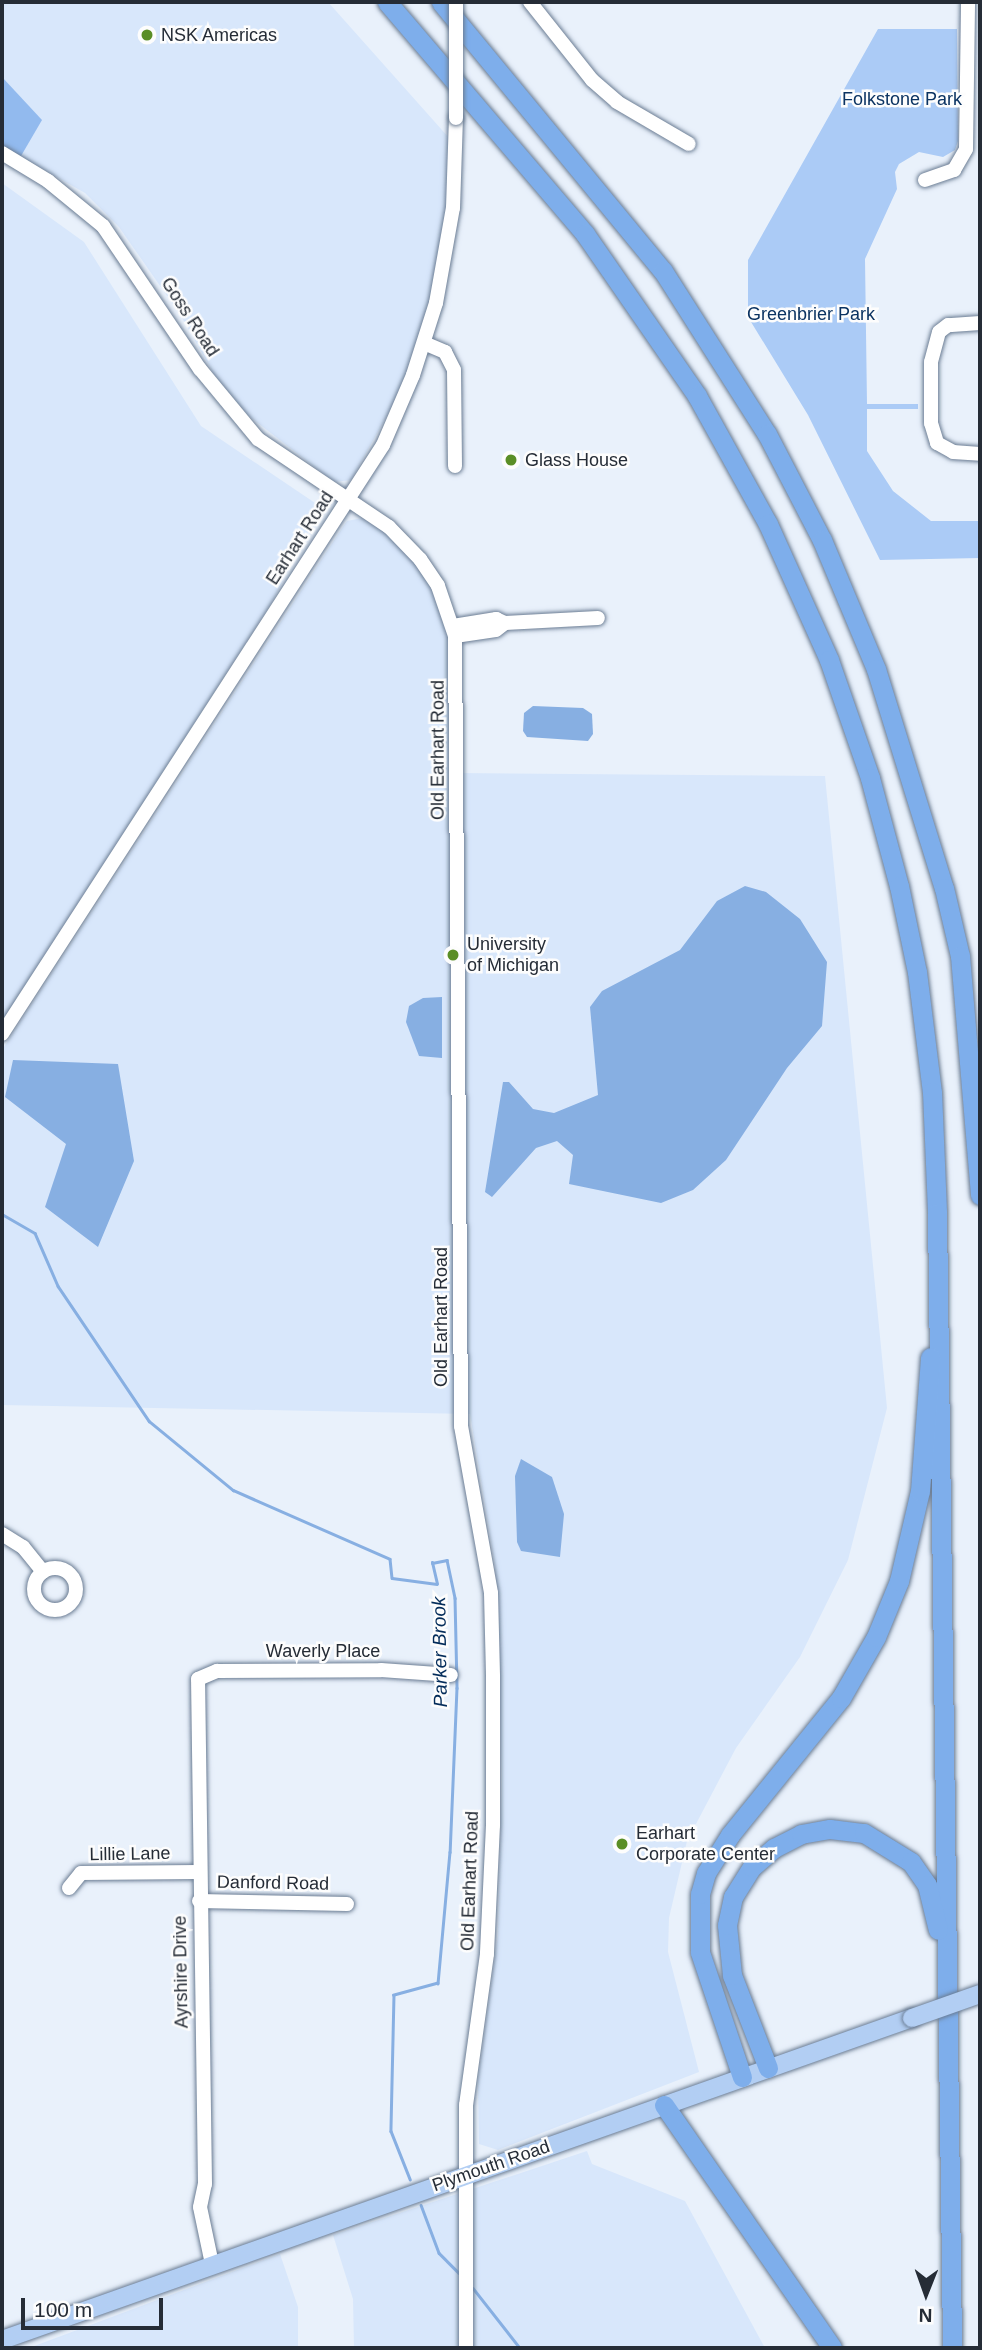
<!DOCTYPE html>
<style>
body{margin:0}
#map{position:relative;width:982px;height:2350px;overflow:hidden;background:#e9f1fb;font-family:Helvetica,sans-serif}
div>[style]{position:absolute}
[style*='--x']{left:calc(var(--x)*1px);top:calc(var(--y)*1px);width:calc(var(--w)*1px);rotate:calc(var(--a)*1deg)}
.built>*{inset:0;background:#d8e7fb}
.green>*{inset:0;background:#abcbf6}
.forest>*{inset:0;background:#92baee}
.water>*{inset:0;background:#87afe2}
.stream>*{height:2.5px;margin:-1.25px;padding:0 1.25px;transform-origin:1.25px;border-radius:1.25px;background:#87afe2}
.roads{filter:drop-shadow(0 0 2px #6a7c93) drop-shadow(0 0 2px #6a7c93)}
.minor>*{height:14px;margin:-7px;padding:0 7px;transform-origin:7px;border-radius:7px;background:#fff}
.minor>.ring{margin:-7px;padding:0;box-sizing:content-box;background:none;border:14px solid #fff;border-radius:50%}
.major>*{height:18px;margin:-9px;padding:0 9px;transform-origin:9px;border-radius:9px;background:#b2cef3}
.highway>*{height:19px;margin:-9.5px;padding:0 9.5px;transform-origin:9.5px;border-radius:9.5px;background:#7eaeeb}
.bridges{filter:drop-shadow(0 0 2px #6a7c93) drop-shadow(0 0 2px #6a7c93)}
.minor-bridge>*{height:14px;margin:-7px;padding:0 7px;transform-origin:7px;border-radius:7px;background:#fff}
.major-bridge>*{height:18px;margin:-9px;padding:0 9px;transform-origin:9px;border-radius:9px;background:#b2cef3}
.dots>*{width:19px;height:19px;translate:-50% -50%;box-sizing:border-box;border:4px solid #fdfdfd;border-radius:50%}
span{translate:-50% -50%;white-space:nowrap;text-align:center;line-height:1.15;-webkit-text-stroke:5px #fdfdfd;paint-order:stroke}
.poi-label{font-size:18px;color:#252c36}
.left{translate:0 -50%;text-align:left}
.park-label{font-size:18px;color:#0b3362}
.street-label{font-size:18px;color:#252c36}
.water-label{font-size:19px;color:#032c5a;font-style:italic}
.frame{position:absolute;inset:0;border:4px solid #252c36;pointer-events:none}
.north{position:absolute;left:891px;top:2259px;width:70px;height:70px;-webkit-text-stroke:5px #fdfdfd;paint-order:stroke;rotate:181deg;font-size:19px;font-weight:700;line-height:28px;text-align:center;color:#252c36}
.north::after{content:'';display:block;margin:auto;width:24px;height:32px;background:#252c36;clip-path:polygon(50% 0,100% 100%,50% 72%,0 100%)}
.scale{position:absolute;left:21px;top:2298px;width:142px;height:32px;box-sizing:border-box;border:4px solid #252c36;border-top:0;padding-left:9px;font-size:21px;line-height:24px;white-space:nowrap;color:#252c36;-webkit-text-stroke:5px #fdfdfd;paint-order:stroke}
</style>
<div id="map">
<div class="built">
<div style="clip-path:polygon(2px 2px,328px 2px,450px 139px,448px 196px,435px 286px,398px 396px,351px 480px,334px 482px,249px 416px,219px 383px,181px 316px,119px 227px,85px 193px,2px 146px)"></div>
<div style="clip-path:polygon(2px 183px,84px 242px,201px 426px,321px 507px,272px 602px,2px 1022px)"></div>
<div style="clip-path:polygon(362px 518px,390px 535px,430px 581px,450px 632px,455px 773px,825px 776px,887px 1408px,848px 1560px,800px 1657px,736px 1748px,687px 1841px,669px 1918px,668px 1952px,699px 2072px,498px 2150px,479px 2144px,478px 2081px,498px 1935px,502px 1782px,498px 1614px,495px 1565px,470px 1414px,2px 1405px,2px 1050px,342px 528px,347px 521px)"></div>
<div style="clip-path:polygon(587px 2151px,592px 2164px,685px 2201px,765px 2348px,354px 2348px,353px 2299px,333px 2235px)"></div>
<div style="clip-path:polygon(280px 2254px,298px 2307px,298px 2348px,29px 2348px)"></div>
</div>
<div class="green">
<div style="clip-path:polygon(878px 29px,957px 29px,958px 141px,955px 150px,943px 157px,919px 152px,899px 164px,895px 172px,897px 189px,865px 259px,867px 404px,918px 404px,918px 409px,867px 409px,867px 451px,893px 491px,931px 521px,980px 521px,980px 558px,880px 560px,808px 415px,748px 317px,748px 260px)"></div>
</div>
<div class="forest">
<div style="clip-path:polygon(2px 77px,42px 120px,21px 156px,2px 146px)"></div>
</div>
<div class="water">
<div style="clip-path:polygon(533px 706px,583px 708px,592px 714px,593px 734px,588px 741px,527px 737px,523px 731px,524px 713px)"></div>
<div style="clip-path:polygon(745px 886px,766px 892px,800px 919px,827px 962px,822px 1026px,787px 1068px,726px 1160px,693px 1190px,661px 1203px,569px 1184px,573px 1155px,557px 1141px,536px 1148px,492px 1197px,485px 1192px,503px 1082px,509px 1082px,533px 1109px,554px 1113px,598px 1095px,590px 1007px,602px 991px,680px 950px,717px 901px)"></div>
<div style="clip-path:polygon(442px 997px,442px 1058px,419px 1056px,406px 1022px,409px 1006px,423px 998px)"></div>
<div style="clip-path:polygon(13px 1060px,118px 1064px,134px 1161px,98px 1247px,45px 1207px,66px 1144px,5px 1097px)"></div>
<div style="clip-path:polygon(521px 1459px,552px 1477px,564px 1514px,560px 1557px,521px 1551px,517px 1542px,515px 1476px)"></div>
</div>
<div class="stream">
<div style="--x:2;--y:1214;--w:38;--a:30"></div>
<div style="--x:35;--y:1233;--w:58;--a:66.5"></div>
<div style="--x:58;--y:1286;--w:163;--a:56"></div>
<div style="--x:149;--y:1421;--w:109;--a:39.4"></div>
<div style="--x:233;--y:1490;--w:171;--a:23.7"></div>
<div style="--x:390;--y:1559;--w:19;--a:84"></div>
<div style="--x:392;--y:1578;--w:45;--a:7.6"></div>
<div style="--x:437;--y:1584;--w:22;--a:-103"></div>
<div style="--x:432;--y:1563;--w:15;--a:-11"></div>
<div style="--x:447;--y:1560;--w:39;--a:78"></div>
<div style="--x:455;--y:1598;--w:90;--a:88.7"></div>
<div style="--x:457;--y:1688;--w:164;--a:92.4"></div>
<div style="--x:450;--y:1852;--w:132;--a:95.2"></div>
<div style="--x:438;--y:1983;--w:46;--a:164.7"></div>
<div style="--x:394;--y:1995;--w:136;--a:91.3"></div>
<div style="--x:391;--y:2131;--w:52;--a:68.4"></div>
<div style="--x:421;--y:2205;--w:51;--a:69.4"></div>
<div style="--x:439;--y:2253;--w:28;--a:45"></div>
<div style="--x:473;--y:2288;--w:76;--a:51.9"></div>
</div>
<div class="roads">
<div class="minor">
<div style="--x:530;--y:2;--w:100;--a:51.5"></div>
<div style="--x:592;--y:80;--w:33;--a:41"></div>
<div style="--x:617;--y:102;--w:83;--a:30.3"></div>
<div style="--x:2;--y:153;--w:54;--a:31.3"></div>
<div style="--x:48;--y:181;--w:71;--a:39.3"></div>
<div style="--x:103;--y:226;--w:173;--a:55.9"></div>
<div style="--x:200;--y:369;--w:91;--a:50.4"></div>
<div style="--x:258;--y:439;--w:158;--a:33.9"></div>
<div style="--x:389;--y:527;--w:45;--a:45.9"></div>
<div style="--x:420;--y:559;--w:32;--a:56"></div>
<div style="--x:438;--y:586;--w:53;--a:71.2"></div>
<div style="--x:455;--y:636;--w:790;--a:89.56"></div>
<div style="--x:461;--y:1426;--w:170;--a:79.8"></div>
<div style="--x:491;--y:1593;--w:83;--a:88.6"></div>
<div style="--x:493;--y:1676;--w:149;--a:90"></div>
<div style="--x:493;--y:1825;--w:129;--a:92.7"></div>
<div style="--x:487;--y:1954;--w:152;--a:97.9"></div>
<div style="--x:466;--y:2105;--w:243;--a:90"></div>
<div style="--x:925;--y:180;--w:31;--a:-19"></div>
<div style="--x:954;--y:170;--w:24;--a:-60"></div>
<div style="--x:966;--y:149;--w:147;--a:-89.2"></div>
<div style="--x:980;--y:323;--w:32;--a:176"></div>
<div style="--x:948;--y:325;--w:11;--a:142"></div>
<div style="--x:939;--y:332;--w:31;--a:105"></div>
<div style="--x:931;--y:362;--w:61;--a:90"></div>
<div style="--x:931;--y:423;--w:21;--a:73"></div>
<div style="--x:937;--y:443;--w:18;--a:29"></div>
<div style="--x:953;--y:452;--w:27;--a:4"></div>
<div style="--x:424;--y:343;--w:23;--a:23"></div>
<div style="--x:445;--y:352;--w:20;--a:63"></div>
<div style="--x:454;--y:370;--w:96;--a:89.4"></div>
<div style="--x:453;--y:626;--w:44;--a:-9.2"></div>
<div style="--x:496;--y:619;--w:10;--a:24"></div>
<div style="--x:505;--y:623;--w:93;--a:-3.1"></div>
<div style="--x:455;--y:636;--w:41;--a:-8.3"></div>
<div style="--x:496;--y:630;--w:11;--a:-38"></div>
<div style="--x:2;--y:1034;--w:701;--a:-57.1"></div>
<div style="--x:383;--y:445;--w:76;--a:-66.8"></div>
<div style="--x:413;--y:375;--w:76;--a:-72.3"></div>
<div style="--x:436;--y:303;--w:97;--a:-79.9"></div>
<div style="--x:453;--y:208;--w:90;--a:-88.1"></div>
<div style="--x:2;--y:1534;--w:25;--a:32"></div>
<div style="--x:23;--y:1547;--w:32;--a:51"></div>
<div class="ring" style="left:34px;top:1568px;width:28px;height:28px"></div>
<div style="--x:69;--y:1888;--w:19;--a:-51"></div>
<div style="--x:81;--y:1873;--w:117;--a:-0.5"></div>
<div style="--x:199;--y:1901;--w:148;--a:1.2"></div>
<div style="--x:212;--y:2264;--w:58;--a:-101.9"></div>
<div style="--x:200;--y:2207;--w:24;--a:-78"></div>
<div style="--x:205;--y:2184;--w:505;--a:-90.79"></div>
<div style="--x:198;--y:1679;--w:21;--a:-23"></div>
<div style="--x:217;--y:1671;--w:164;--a:-0.3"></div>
<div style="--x:381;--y:1670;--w:70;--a:4.1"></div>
</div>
<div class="major">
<div style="--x:2;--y:2340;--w:965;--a:-19.49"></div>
</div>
<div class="highway">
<div style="--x:387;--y:2;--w:305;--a:49.5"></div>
<div style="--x:585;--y:234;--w:197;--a:55.3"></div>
<div style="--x:697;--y:396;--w:146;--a:61"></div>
<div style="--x:768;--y:524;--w:149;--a:65.8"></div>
<div style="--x:829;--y:660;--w:125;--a:70.8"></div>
<div style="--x:870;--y:778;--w:112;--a:75"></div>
<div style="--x:899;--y:886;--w:88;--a:78.2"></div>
<div style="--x:917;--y:972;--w:121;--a:82.9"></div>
<div style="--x:932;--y:1092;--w:121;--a:87.6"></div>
<div style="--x:937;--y:1213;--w:1135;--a:89.24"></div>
<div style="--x:441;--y:2;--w:349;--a:50.5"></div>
<div style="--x:663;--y:271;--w:193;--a:57.5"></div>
<div style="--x:767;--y:434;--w:119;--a:62.6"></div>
<div style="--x:822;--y:540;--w:140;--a:67.3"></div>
<div style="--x:876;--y:669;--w:229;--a:72.8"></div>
<div style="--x:944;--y:888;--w:70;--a:76.8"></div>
<div style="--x:960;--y:956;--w:240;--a:85.2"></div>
<div style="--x:768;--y:2068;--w:100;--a:-111.2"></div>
<div style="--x:732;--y:1975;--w:50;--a:-95.7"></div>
<div style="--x:727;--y:1925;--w:29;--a:-78"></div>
<div style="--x:733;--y:1897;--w:36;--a:-58"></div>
<div style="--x:752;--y:1867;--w:29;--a:-41"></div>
<div style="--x:774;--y:1848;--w:30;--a:-27"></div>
<div style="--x:801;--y:1834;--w:29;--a:-10"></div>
<div style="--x:830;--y:1829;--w:34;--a:7"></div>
<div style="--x:864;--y:1833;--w:55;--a:31.7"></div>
<div style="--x:911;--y:1862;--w:28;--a:55"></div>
<div style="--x:927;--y:1885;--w:46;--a:76.3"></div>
<div style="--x:742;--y:2077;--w:132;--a:-108.6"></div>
<div style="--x:700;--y:1952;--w:58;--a:-90"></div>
<div style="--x:700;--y:1894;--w:22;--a:-74"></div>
<div style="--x:706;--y:1873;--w:45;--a:-57.7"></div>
<div style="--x:730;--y:1835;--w:176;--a:-51"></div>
<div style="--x:841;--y:1698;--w:70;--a:-60.2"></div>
<div style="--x:876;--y:1637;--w:61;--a:-67.7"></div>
<div style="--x:899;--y:1581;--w:92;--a:-76.9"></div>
<div style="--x:920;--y:1491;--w:134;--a:-85.7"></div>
<div style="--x:664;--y:2105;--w:295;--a:55.3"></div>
</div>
</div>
<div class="bridges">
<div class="minor-bridge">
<div style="--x:456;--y:2;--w:116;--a:90"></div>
</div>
<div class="major-bridge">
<div style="--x:912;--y:2018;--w:72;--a:-19.4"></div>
</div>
</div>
<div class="dots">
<div style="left:147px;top:35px;background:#5a8e26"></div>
<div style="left:511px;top:460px;background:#5a8e26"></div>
<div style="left:453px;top:955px;background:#5a8e26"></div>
<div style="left:622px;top:1844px;background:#5a8e26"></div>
</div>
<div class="poi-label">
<span class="left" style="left:161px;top:35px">NSK Americas</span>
<span class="left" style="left:525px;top:460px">Glass House</span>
<span class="left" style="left:467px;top:955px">University<br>of Michigan</span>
<span class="left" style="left:636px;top:1844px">Earhart<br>Corporate Center</span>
</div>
<div class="park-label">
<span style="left:902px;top:99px">Folkstone Park</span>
<span style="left:811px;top:314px">Greenbrier Park</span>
</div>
<div class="street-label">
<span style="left:190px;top:317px;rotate:57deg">Goss Road</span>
<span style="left:300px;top:538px;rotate:-57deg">Earhart Road</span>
<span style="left:438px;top:750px;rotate:-90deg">Old Earhart Road</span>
<span style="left:441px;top:1317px;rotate:-90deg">Old Earhart Road</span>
<span style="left:323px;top:1651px">Waverly Place</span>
<span style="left:130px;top:1854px;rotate:-1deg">Lillie Lane</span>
<span style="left:470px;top:1881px;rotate:-88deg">Old Earhart Road</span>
<span style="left:273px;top:1883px;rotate:1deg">Danford Road</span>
<span style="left:181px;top:1972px;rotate:-91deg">Ayrshire Drive</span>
<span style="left:491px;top:2166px;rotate:-19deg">Plymouth Road</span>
</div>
<div class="water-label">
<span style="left:440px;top:1652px;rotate:-91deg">Parker Brook</span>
</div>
<div class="frame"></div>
<div class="north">N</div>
<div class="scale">100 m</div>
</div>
